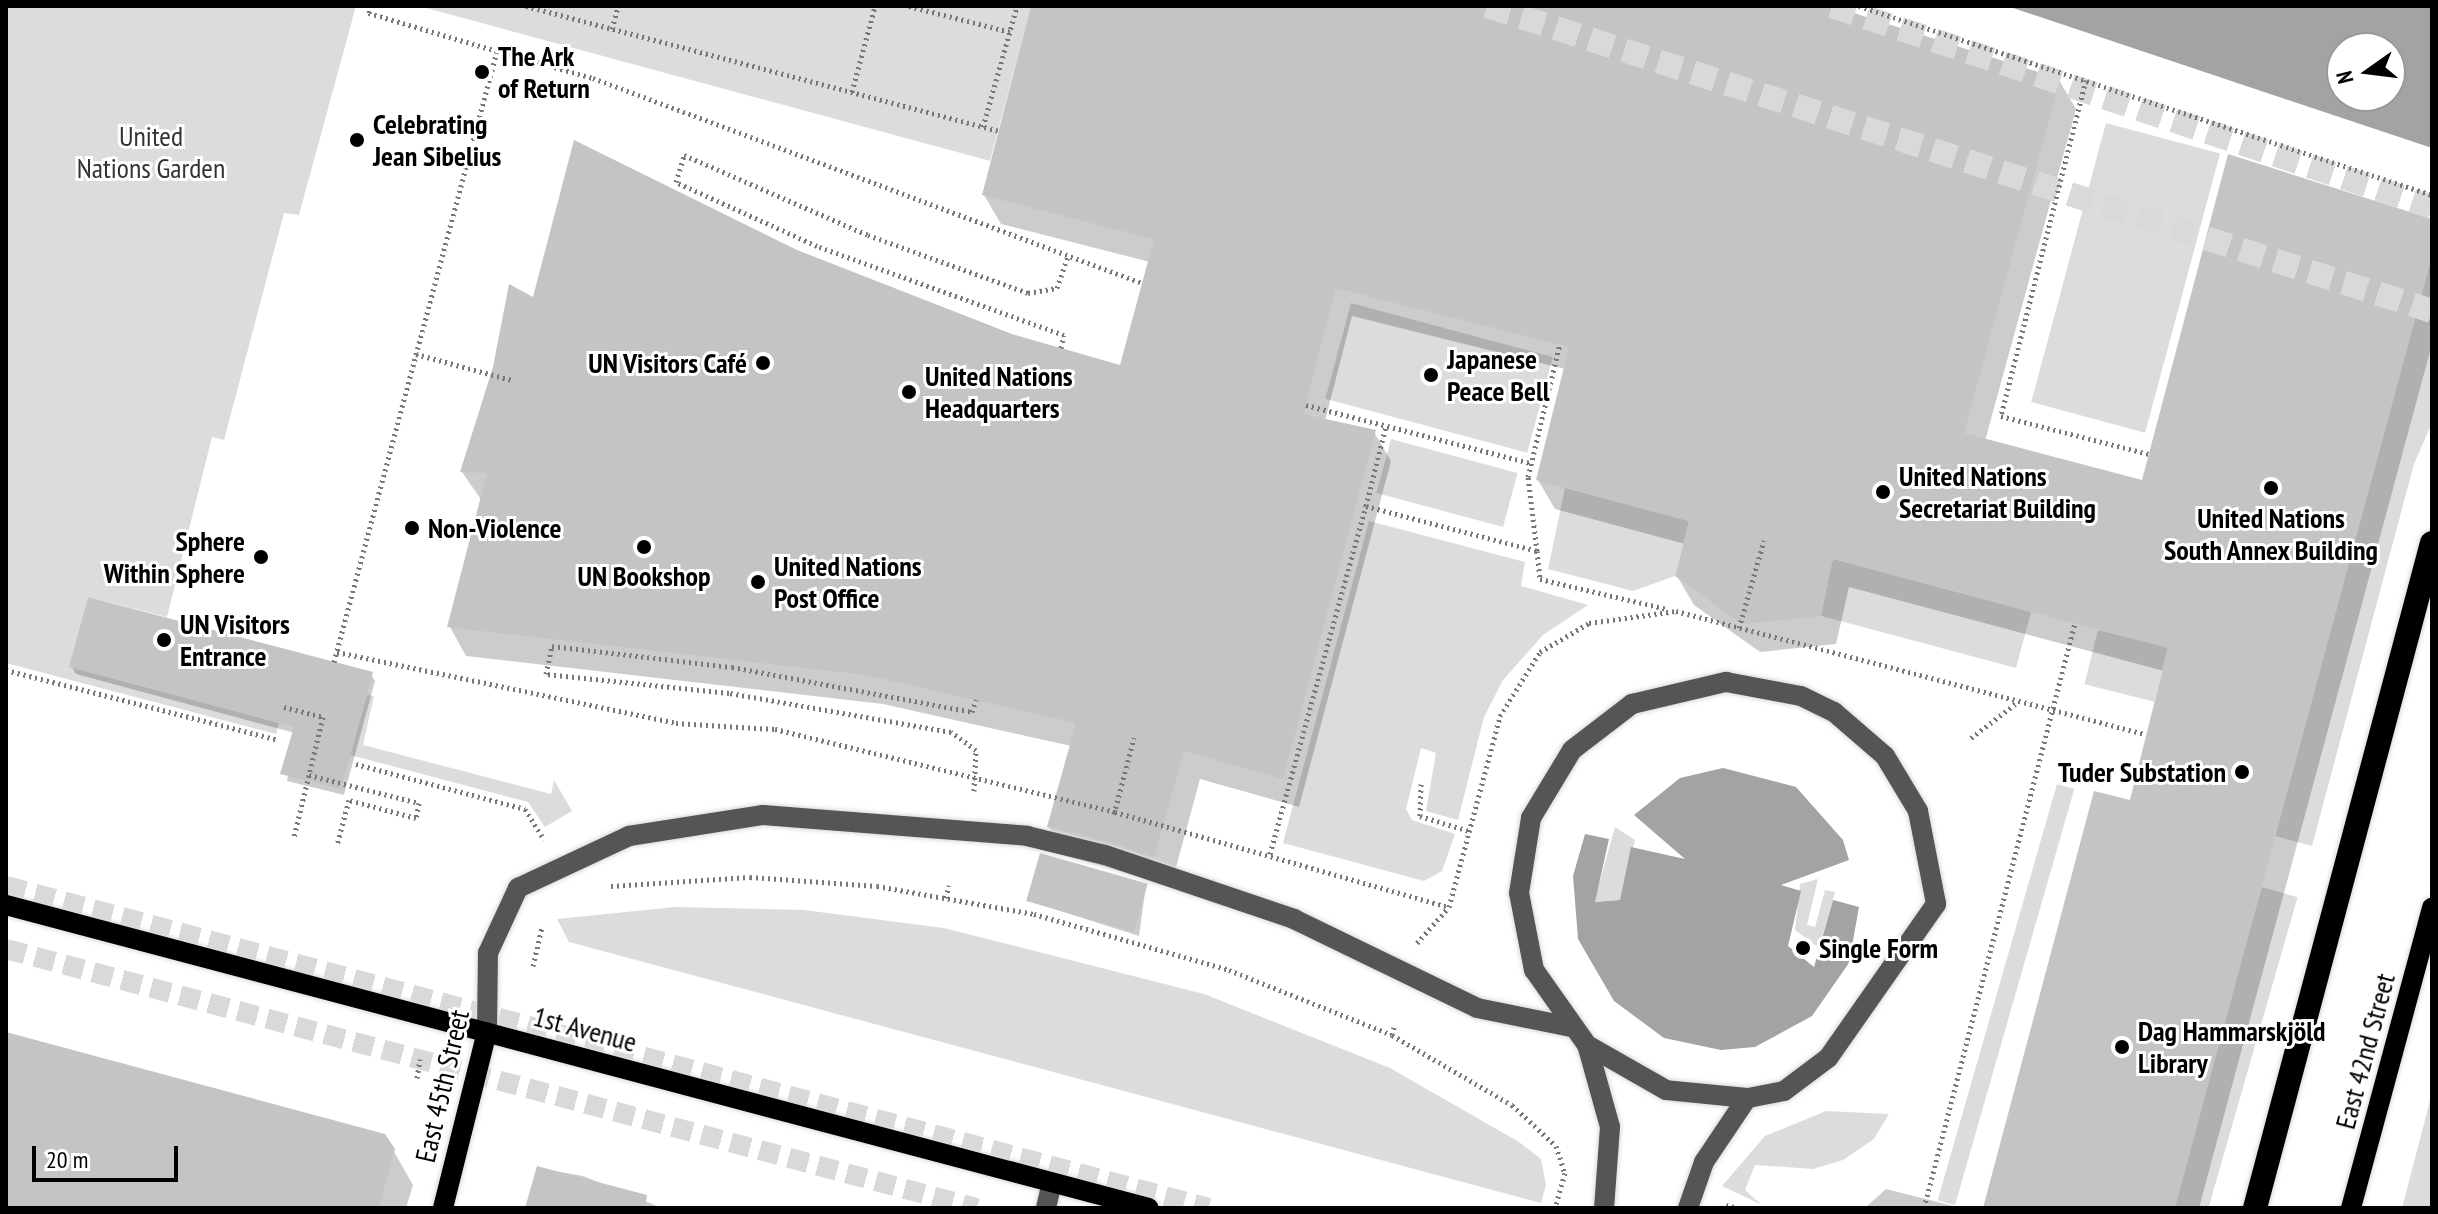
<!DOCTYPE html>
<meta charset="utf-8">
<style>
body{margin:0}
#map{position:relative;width:2438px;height:1214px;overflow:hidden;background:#fff;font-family:"PT Sans Narrow",sans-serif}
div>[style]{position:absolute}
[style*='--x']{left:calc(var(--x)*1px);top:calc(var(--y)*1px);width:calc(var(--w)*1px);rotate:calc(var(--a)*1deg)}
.green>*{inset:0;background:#dcdcdc;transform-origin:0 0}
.water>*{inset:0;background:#a3a3a3}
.shadow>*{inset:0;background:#0003}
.building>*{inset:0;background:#c4c4c4;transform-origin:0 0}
.major-tunnel>*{height:20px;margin-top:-10px;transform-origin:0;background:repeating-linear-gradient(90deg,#d9d9d9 0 20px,transparent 0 30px)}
.highway-tunnel>*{height:24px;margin-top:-12px;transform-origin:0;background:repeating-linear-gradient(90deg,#d9d9d9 0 24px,transparent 0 36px)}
.path>*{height:5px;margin-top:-2.5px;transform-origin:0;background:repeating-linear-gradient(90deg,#777 0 2px,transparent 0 6px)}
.roads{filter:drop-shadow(0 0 2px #dbdbdb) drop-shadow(0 0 2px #dbdbdb)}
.minor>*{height:20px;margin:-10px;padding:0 10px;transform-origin:10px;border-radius:10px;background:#555}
.major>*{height:20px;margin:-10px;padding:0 10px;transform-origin:10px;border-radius:10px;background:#000}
.highway>*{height:24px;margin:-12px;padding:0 12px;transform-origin:12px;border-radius:12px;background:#000}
.dots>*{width:22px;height:22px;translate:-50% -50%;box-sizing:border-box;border:4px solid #fff;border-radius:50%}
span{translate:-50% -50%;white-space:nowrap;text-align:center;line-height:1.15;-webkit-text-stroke:6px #fff;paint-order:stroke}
.poi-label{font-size:28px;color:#000;font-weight:700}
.left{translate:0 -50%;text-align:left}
.right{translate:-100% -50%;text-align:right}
.park-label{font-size:28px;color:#333}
.street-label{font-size:28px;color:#000}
.frame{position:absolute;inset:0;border:8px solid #000;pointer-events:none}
.north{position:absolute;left:2326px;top:32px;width:80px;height:80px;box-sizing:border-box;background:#fff;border:2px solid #999;border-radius:50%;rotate:256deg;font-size:22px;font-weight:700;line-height:32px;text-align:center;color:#000}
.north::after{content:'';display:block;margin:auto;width:28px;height:36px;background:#000;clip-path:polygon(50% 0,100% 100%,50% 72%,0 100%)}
.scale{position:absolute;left:32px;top:1146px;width:146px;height:36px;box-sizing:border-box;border:4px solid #000;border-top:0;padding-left:10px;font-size:24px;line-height:28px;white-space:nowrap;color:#000;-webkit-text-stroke:6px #fff;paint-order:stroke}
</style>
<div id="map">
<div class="green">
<div style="clip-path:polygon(6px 6px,356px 6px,299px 215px,284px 213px,224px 440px,212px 437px,167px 617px,88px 597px,70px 667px,279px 723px,276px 734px,6px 663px)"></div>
<div style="clip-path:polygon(419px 6px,1031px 6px,990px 161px)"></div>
<div style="left:2106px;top:123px;width:118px;height:289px;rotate:15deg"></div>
<div style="clip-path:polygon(2432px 256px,2432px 423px,2414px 464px,2312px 846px,2275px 836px)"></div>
<div style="left:1351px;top:303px;width:209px;height:99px;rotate:15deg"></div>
<div style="left:1391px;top:439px;width:131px;height:56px;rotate:15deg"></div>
<div style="clip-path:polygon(1565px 488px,1689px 521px,1675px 576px,1633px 591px,1548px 569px)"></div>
<div style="clip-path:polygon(1369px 521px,1525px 562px,1521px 586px,1588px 605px,1543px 635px,1503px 680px,1484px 717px,1458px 820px,1426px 811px,1436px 753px,1421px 748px,1406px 809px,1412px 820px,1455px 834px,1442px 871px,1424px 881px,1283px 843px)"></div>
<div style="left:1833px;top:559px;width:205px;height:58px;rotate:15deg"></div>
<div style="left:2098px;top:630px;width:72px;height:56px;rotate:14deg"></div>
<div style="clip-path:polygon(367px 695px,374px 696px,363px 745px,551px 794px,554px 780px,572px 811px,545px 827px,528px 802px,350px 755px)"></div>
<div style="left:2057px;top:784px;width:18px;height:433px;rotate:16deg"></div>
<div style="clip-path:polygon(1615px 827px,1635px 840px,1620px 900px,1594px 902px)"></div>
<div style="clip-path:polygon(1818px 879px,1807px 925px,1815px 927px,1825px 890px,1835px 892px,1819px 948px,1795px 930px,1800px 884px)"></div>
<div style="left:2262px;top:887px;width:37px;height:333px;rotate:16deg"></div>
<div style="clip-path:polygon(675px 907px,804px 910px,944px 928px,1204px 994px,1390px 1068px,1519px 1142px,1541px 1159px,1546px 1185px,1541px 1203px,569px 942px,557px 919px)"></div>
<div style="clip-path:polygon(2432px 1093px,2432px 1208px,2402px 1208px)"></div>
<div style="clip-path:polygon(1826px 1111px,1889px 1114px,1874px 1139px,1843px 1160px,1813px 1169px,1755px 1165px,1745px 1190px,1762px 1205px,1722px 1186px,1765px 1136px)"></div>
</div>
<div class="water">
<div style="clip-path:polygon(evenodd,2007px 6px,2432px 6px,2432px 148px,2007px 6px,2342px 48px,2390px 48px,2390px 96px,2342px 96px,2342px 48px)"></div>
<div style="clip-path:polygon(1723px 768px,1796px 787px,1843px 840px,1849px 860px,1781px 885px,1801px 891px,1788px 946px,1814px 967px,1833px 900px,1859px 907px,1849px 963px,1812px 1016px,1755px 1047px,1721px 1050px,1664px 1038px,1614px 1001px,1578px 939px,1573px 876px,1585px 834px,1609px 839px,1595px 902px,1620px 900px,1631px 847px,1685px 859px,1634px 815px,1680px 778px)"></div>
</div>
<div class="shadow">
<div style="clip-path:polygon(1033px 6px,1826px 6px,2059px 80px,2076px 109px,1985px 441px,2144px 483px,2432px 221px,2432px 344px,2199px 1208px,1985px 1208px,2132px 803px,2164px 671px,1849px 587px,1836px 644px,1760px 652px,1694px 605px,1677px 576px,1685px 544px,1555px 509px,1538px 480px,1565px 369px,1352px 316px,1325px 421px,1374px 432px,1391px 461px,1299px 807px,1200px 779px,1171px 886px,1066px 856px,1049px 827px,1071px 746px,883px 704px,466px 656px,450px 627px,482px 501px,462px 472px,534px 300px,796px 252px,1012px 336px,1122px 368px,1150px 262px,1001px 224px,984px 195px)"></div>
<div style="clip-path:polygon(72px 667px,371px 674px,375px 681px,344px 795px,287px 781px,295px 733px,76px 674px)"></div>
<div style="clip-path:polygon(1146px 885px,1139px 936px,1029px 901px)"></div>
<div style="clip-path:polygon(6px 1040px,393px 1150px,413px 1185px,406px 1208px,6px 1208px)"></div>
<div style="clip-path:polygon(538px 1168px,583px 1176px,662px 1208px,527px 1208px)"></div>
<div style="clip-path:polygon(1886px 1189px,1961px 1208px,1865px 1208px)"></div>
</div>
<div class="building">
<div style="clip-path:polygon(1031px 6px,1832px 6px,2060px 79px,1964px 433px,2142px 480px,2228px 154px,2432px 219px,2432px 256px,2175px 1208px,1983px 1208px,2094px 791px,2130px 800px,2168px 648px,1833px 559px,1821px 616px,1742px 624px,1675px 576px,1689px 521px,1536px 480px,1569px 347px,1336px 288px,1303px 414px,1376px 430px,1283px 779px,1184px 751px,1154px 858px,1047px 827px,1076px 723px,866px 675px,447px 627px,487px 473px,460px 472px,493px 367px,509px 284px,533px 297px,574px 140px,797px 250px,1012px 334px,1120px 365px,1154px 239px,982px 195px)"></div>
<div style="clip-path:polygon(88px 597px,373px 672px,341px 789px,280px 774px,294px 727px,69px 667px)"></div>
<div style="left:1040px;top:853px;width:112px;height:50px;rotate:16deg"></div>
<div style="clip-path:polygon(6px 1032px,385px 1134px,395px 1149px,379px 1208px,6px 1208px)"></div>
<div style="clip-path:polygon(537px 1166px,647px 1195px,645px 1208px,525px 1208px)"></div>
</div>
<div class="major-tunnel">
<div style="--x:6;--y:886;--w:1245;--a:14.98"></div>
<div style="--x:6;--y:949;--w:1005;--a:14.94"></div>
</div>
<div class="highway-tunnel">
<div style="--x:1487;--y:6;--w:993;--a:17.89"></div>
<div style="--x:1832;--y:6;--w:633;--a:18.52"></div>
</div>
<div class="path">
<div style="--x:526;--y:6;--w:488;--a:14.8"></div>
<div style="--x:909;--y:6;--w:104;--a:14.4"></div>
<div style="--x:1859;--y:6;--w:603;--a:18.25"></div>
<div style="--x:612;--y:29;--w:24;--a:-75"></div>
<div style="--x:497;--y:51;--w:100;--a:15.7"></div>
<div style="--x:593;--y:78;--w:586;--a:20.48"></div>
<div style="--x:2086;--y:80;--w:347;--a:104.2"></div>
<div style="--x:2001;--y:416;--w:153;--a:14.4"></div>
<div style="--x:852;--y:92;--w:89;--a:-75"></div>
<div style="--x:983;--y:127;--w:126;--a:-74.3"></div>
<div style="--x:1061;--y:348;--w:13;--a:-77"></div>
<div style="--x:1064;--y:335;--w:263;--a:-160.2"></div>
<div style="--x:817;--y:246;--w:155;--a:-155.6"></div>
<div style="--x:676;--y:182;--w:28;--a:-73"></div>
<div style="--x:684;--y:155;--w:201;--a:23.5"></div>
<div style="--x:868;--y:235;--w:170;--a:19.9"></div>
<div style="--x:1028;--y:293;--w:29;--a:-10"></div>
<div style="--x:1057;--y:288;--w:34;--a:-71"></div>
<div style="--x:416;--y:354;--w:99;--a:15.2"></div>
<div style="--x:1306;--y:405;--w:232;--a:14.5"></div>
<div style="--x:1366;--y:506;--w:82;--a:-76"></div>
<div style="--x:1537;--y:551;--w:75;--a:-96.9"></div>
<div style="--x:1528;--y:477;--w:137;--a:-76.5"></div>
<div style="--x:1739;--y:628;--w:91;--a:-74"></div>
<div style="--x:337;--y:652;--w:346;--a:11.8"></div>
<div style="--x:676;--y:723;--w:99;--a:3.5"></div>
<div style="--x:775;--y:729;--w:350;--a:13.7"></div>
<div style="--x:1115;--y:812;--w:347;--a:15.9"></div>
<div style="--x:1449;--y:907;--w:198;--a:-75"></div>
<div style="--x:1500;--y:716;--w:75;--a:-58"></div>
<div style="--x:1540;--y:652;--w:57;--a:-30.6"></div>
<div style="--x:1589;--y:623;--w:88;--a:-7.9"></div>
<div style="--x:1676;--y:611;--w:485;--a:14.7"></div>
<div style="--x:334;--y:662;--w:632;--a:-75.06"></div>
<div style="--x:497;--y:51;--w:134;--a:-163.5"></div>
<div style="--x:369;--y:13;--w:7;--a:-74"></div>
<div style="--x:6;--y:670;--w:281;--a:14.4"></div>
<div style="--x:284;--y:707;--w:40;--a:14.4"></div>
<div style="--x:323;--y:717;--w:123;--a:103.6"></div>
<div style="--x:1971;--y:738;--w:59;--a:-37.5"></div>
<div style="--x:356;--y:764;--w:175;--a:14.9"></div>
<div style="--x:525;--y:809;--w:36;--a:58"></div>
<div style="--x:309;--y:775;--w:114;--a:14.3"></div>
<div style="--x:419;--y:803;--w:15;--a:101"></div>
<div style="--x:416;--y:818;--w:69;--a:-165"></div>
<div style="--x:349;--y:800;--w:47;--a:104.9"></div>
<div style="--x:1421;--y:784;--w:32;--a:92"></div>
<div style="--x:1420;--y:816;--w:51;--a:17"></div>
<div style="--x:974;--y:791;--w:41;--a:-87.2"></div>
<div style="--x:976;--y:750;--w:31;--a:-144"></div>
<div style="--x:951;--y:732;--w:225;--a:-170"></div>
<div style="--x:729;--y:693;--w:184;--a:-174.1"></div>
<div style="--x:546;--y:674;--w:29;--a:-78"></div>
<div style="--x:552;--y:646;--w:181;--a:6.7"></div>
<div style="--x:732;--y:667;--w:244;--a:10.6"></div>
<div style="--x:972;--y:712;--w:13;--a:-72"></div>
<div style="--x:1114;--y:814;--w:79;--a:-75.3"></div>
<div style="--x:1270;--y:854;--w:361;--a:-74.6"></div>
<div style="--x:1366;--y:506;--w:177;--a:14.7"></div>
<div style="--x:1537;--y:551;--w:28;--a:84"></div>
<div style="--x:1540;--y:579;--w:130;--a:13.3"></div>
<div style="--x:611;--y:886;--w:139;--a:-3.7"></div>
<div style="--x:750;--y:877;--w:127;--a:4.1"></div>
<div style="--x:877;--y:886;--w:159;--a:10.1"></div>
<div style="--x:1034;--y:914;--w:203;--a:16"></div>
<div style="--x:1229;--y:970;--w:175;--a:21.7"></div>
<div style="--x:1392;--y:1035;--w:139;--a:30.3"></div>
<div style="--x:1512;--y:1105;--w:60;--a:43"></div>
<div style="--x:1556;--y:1146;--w:28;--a:72"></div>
<div style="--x:1565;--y:1173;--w:36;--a:106"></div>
<div style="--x:946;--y:898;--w:13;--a:-77"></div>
<div style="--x:1417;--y:943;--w:48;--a:-48.4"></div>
<div style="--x:533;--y:966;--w:39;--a:-77"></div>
<div style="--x:1392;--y:1035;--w:8;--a:-76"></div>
<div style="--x:417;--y:1078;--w:19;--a:-81"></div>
<div style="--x:1726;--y:1205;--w:11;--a:15"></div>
<div style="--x:1924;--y:1208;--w:604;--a:-75.53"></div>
</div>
<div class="roads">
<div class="minor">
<div style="--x:1726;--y:682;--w:76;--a:10.6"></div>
<div style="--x:1801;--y:696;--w:37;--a:26"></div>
<div style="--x:1834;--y:712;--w:67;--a:40.8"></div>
<div style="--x:1885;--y:756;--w:64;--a:59"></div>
<div style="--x:1918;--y:811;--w:95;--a:79"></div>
<div style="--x:1936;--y:904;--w:188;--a:125"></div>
<div style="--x:1828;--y:1058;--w:55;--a:143.1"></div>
<div style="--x:1784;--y:1091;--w:38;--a:169"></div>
<div style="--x:1747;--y:1098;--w:81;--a:-174.4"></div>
<div style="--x:1666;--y:1090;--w:91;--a:-150.3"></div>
<div style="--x:1587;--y:1045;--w:92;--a:-125.2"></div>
<div style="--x:1534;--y:970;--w:78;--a:-101"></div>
<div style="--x:1519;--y:893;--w:76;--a:-80.9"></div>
<div style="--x:1531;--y:818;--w:79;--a:-58.9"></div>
<div style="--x:1572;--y:750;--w:76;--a:-37.5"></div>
<div style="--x:1632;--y:704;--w:97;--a:-13.2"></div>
<div style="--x:487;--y:1032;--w:79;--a:-89.3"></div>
<div style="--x:488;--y:953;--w:72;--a:-65.2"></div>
<div style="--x:518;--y:888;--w:123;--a:-25.1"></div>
<div style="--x:629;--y:836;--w:136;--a:-8.9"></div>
<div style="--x:763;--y:815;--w:265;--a:4.5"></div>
<div style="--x:1027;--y:836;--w:80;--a:13.7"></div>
<div style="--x:1105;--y:855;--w:200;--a:18.7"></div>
<div style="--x:1294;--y:919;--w:203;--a:25.9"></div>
<div style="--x:1477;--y:1008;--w:96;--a:11.4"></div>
<div style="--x:1588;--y:1048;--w:82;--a:74.4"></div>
<div style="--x:1610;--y:1127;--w:81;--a:94.2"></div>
<div style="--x:1046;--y:1208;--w:26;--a:-77"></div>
<div style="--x:1688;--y:1208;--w:49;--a:-70.8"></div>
<div style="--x:1704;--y:1162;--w:77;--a:-56.1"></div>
</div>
<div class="major">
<div style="--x:6;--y:905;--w:1182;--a:14.85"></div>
<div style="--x:443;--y:1208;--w:181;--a:-76"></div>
<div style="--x:2351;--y:1208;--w:311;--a:-74.9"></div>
</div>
<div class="highway">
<div style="--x:2255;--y:1208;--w:688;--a:-75.1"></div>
</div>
</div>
<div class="dots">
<div style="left:482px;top:72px;background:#000"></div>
<div style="left:357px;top:140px;background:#000"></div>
<div style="left:763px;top:363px;background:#000"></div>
<div style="left:1431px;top:375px;background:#000"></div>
<div style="left:909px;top:392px;background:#000"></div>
<div style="left:2271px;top:488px;background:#000"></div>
<div style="left:1883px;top:492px;background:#000"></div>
<div style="left:412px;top:528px;background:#000"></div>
<div style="left:644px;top:547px;background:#000"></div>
<div style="left:261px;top:557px;background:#000"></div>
<div style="left:758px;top:582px;background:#000"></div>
<div style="left:164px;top:640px;background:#000"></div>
<div style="left:2242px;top:772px;background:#000"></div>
<div style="left:1803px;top:948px;background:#000"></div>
<div style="left:2122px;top:1047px;background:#000"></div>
</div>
<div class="poi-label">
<span class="left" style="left:498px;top:72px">The Ark<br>of Return</span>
<span class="left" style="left:373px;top:140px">Celebrating<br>Jean Sibelius</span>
<span class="left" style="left:1447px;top:375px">Japanese<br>Peace Bell</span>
<span class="right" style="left:747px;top:363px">UN Visitors Café</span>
<span class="left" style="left:925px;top:392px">United Nations<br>Headquarters</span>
<span class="left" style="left:1899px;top:492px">United Nations<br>Secretariat Building</span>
<span style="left:2271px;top:534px">United Nations<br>South Annex Building</span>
<span class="left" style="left:428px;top:528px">Non-Violence</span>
<span class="right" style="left:245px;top:557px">Sphere<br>Within Sphere</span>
<span class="left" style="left:774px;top:582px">United Nations<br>Post Office</span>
<span style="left:644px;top:576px">UN Bookshop</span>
<span class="left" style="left:180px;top:640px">UN Visitors<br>Entrance</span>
<span class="right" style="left:2226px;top:772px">Tuder Substation</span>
<span class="left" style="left:1819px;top:948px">Single Form</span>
<span class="left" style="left:2138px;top:1047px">Dag Hammarskjöld<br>Library</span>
</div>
<div class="park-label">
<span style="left:151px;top:152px">United<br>Nations Garden</span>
</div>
<div class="street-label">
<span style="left:585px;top:1029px;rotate:15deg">1st Avenue</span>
<span style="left:2365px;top:1051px;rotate:-75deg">East 42nd Street</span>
<span style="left:442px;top:1086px;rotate:-77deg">East 45th Street</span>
</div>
<div class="frame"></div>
<div class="north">N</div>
<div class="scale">20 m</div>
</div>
